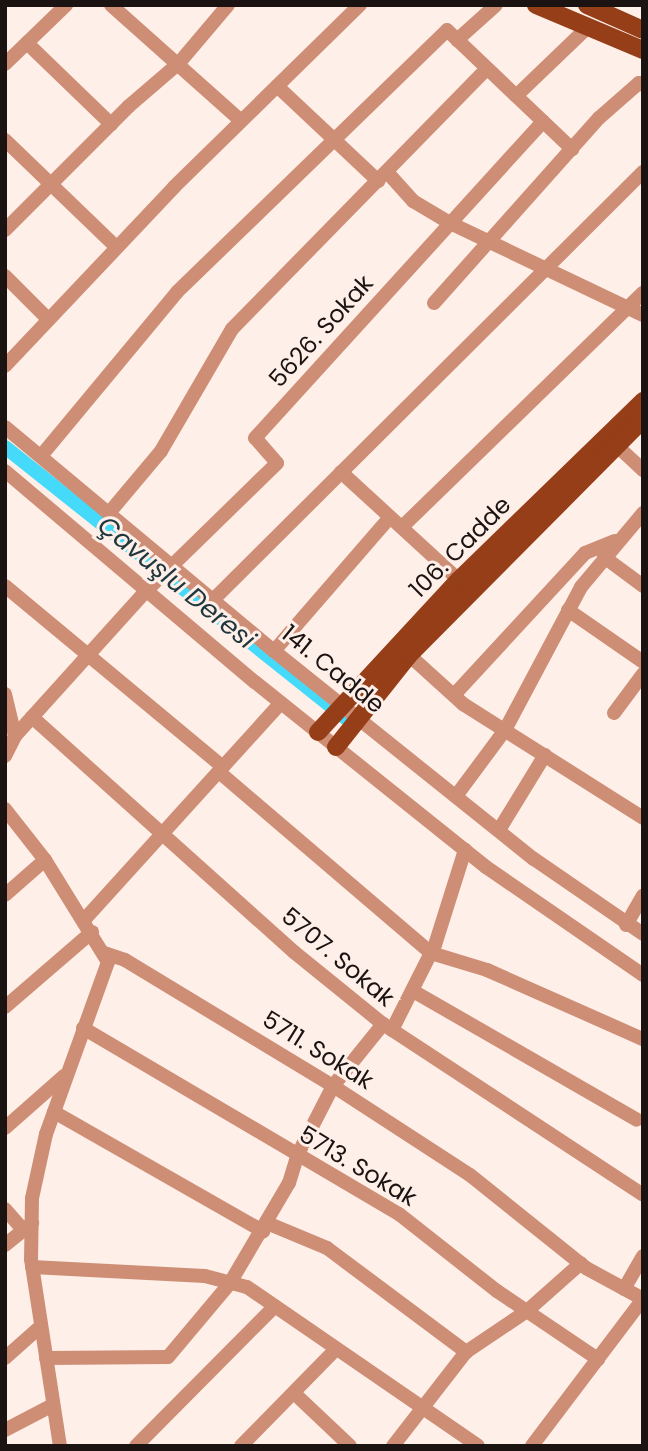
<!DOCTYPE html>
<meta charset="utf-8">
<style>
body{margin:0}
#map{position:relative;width:648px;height:1451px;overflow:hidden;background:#ffefe9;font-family:Poppins,sans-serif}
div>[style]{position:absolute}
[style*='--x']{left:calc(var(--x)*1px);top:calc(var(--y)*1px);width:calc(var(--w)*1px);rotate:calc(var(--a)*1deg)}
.canal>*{height:14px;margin:-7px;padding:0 7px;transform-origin:7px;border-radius:7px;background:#45daf9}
.minor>*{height:14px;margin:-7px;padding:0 7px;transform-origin:7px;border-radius:7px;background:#ce8e76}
.major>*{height:18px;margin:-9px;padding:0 9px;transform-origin:9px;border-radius:9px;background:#953e17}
span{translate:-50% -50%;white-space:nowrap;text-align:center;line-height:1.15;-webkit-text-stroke:6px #ffefe9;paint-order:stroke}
.street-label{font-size:24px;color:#1a1311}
.water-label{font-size:26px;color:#1e363c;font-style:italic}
.frame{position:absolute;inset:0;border:7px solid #1a1311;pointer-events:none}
</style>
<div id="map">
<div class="canal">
<div style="--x:5;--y:447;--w:436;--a:38.5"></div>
</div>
<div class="minor">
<div style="--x:111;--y:5;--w:174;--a:41.7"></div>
<div style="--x:457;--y:40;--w:52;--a:-41.9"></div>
<div style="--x:27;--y:43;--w:117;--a:44"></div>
<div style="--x:5;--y:64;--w:85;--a:-44"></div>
<div style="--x:277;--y:86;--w:139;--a:43.2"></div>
<div style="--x:516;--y:96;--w:98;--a:-43.8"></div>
<div style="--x:5;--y:140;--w:154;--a:43.9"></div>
<div style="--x:387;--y:172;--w:39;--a:48"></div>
<div style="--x:413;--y:201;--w:43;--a:30.7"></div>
<div style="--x:450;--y:223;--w:214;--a:25.5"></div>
<div style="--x:5;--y:230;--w:175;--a:-45"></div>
<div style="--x:129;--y:106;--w:66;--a:-40.7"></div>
<div style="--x:179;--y:63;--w:76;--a:-49.8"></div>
<div style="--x:5;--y:276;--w:59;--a:45"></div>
<div style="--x:434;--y:303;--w:248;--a:-48.3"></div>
<div style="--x:599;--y:118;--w:53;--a:-41.2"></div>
<div style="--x:639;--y:83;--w:4;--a:27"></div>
<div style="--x:5;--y:366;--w:246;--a:-46.6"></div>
<div style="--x:174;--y:187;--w:260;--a:-44.4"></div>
<div style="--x:5;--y:427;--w:350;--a:39.8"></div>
<div style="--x:274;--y:651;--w:333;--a:38.7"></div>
<div style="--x:534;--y:859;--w:132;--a:34.5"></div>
<div style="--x:616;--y:445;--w:37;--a:43"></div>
<div style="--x:41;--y:456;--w:213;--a:-50.3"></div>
<div style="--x:177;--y:292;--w:376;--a:-44.1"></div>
<div style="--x:447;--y:30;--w:173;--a:43.6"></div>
<div style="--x:5;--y:471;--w:327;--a:40.2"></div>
<div style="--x:255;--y:682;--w:296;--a:38.7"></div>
<div style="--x:486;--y:867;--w:191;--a:34.5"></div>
<div style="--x:341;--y:472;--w:160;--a:42.5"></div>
<div style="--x:109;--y:513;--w:81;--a:-50"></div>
<div style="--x:161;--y:451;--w:141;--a:-59.8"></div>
<div style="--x:232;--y:329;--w:364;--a:-45.6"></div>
<div style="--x:402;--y:527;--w:336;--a:-44.2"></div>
<div style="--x:604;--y:557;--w:49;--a:36.6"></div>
<div style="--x:5;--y:586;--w:283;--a:39.7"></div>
<div style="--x:213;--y:600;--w:607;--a:-44.87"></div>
<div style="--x:568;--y:610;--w:91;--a:34.7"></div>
<div style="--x:274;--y:651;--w:177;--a:-49.1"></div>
<div style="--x:409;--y:655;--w:73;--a:42.2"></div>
<div style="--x:463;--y:704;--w:213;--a:32.3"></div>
<div style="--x:5;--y:694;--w:43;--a:76.6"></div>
<div style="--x:454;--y:695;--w:193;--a:-47.3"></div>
<div style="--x:585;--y:553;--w:32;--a:-22"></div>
<div style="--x:614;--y:713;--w:49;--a:-53.4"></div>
<div style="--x:32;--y:717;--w:352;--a:41.9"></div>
<div style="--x:294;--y:952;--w:114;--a:39"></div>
<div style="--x:383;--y:1024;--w:311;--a:33.3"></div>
<div style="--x:5;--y:756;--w:22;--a:-63"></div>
<div style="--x:15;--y:736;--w:195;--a:-47.9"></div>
<div style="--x:146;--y:591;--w:183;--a:-44.3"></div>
<div style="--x:277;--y:463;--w:33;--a:-131"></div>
<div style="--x:255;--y:438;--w:428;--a:-47.7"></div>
<div style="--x:219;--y:772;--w:279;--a:40.5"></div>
<div style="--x:431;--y:953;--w:59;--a:16.9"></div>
<div style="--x:487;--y:970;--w:171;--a:23.9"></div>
<div style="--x:456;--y:796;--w:82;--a:-53.4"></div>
<div style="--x:505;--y:730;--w:162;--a:-62"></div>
<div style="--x:581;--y:587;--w:97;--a:-50"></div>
<div style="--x:5;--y:809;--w:65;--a:51.9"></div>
<div style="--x:45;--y:860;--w:120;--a:58.3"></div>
<div style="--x:108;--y:962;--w:183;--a:109.8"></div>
<div style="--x:46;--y:1134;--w:66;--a:102.3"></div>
<div style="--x:32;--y:1198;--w:61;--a:90.9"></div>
<div style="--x:31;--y:1259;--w:189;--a:81.2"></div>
<div style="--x:499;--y:830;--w:88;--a:-58.5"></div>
<div style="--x:5;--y:895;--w:53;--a:-41.2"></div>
<div style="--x:84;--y:920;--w:293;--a:-47.8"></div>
<div style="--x:626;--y:925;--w:34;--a:-60"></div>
<div style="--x:104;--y:953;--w:22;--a:18"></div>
<div style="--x:125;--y:960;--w:243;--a:31.2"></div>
<div style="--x:333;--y:1086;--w:163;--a:33"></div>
<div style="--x:470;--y:1175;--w:149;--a:38.7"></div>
<div style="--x:586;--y:1268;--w:65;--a:28.5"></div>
<div style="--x:643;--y:1299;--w:184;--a:127.1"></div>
<div style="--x:413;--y:991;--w:258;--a:29.9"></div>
<div style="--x:5;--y:1007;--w:115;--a:-40.8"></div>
<div style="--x:83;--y:1028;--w:367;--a:30.5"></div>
<div style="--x:399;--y:1214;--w:125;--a:38.2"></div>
<div style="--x:497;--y:1291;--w:122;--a:34"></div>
<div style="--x:392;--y:1030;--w:95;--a:-63.2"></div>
<div style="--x:435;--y:945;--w:100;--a:-72.5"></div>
<div style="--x:54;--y:1112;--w:241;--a:29.7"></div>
<div style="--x:5;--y:1128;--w:79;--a:-41.4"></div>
<div style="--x:5;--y:1209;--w:28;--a:49"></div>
<div style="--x:267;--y:1223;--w:65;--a:22.6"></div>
<div style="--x:327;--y:1248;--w:174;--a:36.8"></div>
<div style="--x:5;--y:1245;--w:35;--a:-39"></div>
<div style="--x:32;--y:1267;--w:173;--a:3"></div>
<div style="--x:205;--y:1276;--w:43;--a:14.7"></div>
<div style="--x:247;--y:1287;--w:280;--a:34.5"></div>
<div style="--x:624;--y:1289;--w:38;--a:-60"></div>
<div style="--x:5;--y:1358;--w:48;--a:-41.6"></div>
<div style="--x:46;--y:1358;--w:122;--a:-0.5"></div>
<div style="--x:168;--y:1357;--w:97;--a:-50"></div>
<div style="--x:230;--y:1283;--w:116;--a:-59.5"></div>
<div style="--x:289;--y:1183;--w:28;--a:-73"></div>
<div style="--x:297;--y:1156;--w:79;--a:-62.8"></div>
<div style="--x:333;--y:1086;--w:80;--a:-51.1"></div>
<div style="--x:294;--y:1393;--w:77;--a:43.4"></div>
<div style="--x:5;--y:1430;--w:54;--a:-27.5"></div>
<div style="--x:136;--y:1446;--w:197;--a:-45.2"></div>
<div style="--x:241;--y:1446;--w:136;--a:-45.6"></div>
<div style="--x:393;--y:1446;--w:119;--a:-52.2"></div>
<div style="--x:466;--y:1352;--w:73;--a:-33.9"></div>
<div style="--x:527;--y:1311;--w:72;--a:-41.6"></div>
</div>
<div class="major">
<div style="--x:536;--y:5;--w:116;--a:22.8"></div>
<div style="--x:587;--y:5;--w:61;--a:24.1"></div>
<div style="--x:318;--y:732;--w:207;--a:-47.2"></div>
<div style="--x:459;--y:580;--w:257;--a:-44.2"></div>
<div style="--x:336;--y:747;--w:117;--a:-51.6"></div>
<div style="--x:409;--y:655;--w:332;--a:-45.2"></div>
</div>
<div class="street-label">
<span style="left:321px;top:331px;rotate:-48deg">5626. Sokak</span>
<span style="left:460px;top:547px;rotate:-45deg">106. Cadde</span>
<span style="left:333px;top:669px;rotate:39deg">141. Cadde</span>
<span style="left:338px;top:957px;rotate:40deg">5707. Sokak</span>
<span style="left:318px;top:1050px;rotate:32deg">5711. Sokak</span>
<span style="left:358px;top:1166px;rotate:31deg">5713. Sokak</span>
</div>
<div class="water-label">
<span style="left:176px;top:583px;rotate:39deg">Çavuşlu Deresi</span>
</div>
<div class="frame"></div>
</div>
